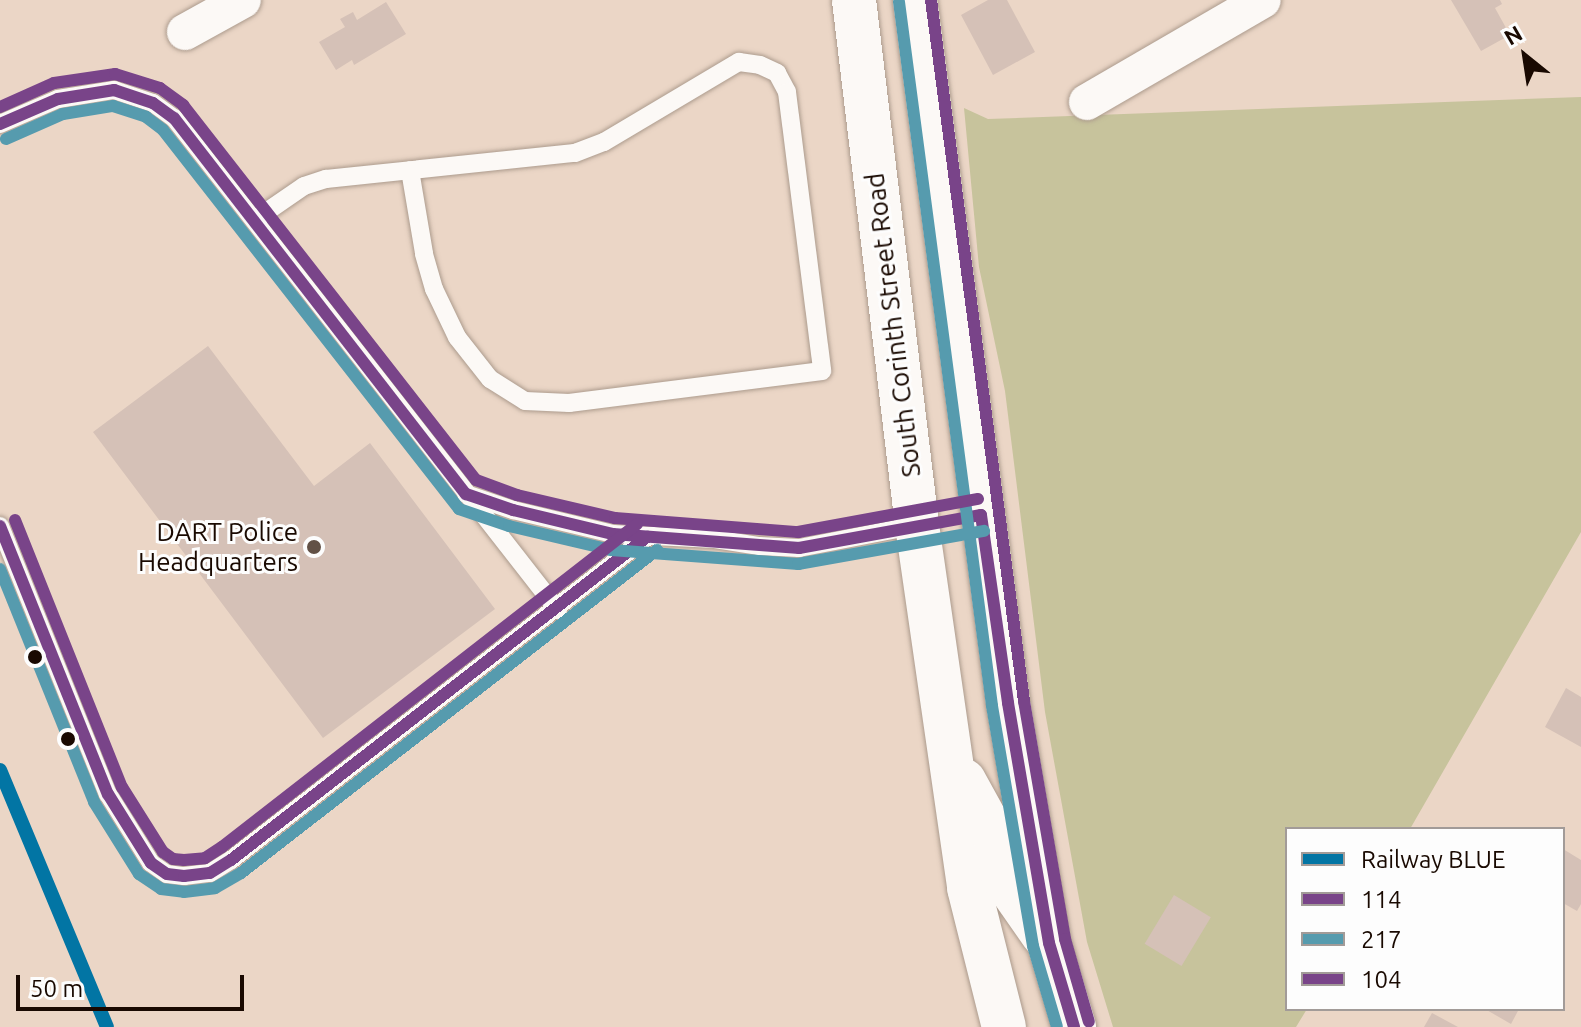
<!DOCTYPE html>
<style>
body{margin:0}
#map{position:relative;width:1581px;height:1027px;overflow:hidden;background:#ebd6c6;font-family:Ubuntu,sans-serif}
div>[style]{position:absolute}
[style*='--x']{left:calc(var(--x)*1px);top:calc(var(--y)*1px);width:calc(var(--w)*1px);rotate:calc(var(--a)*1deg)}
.green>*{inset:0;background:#c7c39c}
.building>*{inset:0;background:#d5c1b7;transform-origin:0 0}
.roads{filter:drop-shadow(0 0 2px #ac9b8d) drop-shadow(0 0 2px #ac9b8d)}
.service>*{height:18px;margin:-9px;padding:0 9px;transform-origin:9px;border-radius:9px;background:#fcf9f6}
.minor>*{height:36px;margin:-18px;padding:0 18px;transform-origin:18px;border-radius:18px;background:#fcf9f6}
.secondary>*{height:44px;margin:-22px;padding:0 22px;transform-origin:22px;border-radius:22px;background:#fcf9f6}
.bus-1>*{height:12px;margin:-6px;padding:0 6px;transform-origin:6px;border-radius:6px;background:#794489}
.bus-2>*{height:12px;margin:-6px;padding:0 6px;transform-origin:6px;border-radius:6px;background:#569bae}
.bus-3>*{height:12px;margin:-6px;padding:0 6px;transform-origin:6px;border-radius:6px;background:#794489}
.rail-1>*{height:14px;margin:-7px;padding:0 7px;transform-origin:7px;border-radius:7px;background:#0275a4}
.dots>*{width:22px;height:22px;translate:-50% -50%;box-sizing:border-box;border:4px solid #fdfdfd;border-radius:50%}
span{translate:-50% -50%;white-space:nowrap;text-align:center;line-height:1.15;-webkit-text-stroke:6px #fdfdfd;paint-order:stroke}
.street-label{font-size:26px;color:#190901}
.poi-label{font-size:26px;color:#190901}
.right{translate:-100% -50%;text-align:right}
.legend{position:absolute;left:1285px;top:827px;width:280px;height:184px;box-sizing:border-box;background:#fdfdfd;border:2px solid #a29b98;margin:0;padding:10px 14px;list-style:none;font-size:24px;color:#190901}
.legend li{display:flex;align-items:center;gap:16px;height:40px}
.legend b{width:40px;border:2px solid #a29b98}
.north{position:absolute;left:1485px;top:16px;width:80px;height:80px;-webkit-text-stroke:6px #fdfdfd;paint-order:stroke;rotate:330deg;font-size:22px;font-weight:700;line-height:32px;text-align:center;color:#190901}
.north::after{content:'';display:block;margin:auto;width:28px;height:36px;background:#190901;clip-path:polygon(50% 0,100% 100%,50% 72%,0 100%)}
.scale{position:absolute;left:16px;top:975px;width:228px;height:36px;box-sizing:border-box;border:4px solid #190901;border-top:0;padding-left:10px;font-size:24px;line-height:28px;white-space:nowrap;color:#190901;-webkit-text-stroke:6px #fdfdfd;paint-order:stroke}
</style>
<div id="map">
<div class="green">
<div style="clip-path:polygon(1581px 97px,1581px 532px,1410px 829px,1287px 829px,1287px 1009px,1307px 1009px,1296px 1027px,1113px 1027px,1087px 942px,1045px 712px,1005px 391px,979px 267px,964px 108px,988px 119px)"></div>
</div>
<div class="building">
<div style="clip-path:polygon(988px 0,1007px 0,1035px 52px,993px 75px,961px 15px)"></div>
<div style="clip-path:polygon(1451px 0,1500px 0,1502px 4px,1495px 8px,1510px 35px,1481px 51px)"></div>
<div style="clip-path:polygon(386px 2px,406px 34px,354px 65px,352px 60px,336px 70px,319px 42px,345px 27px,340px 19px,353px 12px,357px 20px)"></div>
<div style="clip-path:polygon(208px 346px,314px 486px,370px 443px,495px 609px,323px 738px,93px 432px)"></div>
<div style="clip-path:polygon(1566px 688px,1581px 697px,1581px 747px,1545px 727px)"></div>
<div style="clip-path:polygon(1563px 849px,1581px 860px,1581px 904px,1577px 911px,1563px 903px)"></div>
<div style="left:1174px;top:895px;width:43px;height:57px;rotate:31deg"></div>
<div style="clip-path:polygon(1485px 1009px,1519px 1009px,1511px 1024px)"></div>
<div style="clip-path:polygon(1432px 1013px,1458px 1027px,1424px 1027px)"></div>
</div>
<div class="roads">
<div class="service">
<div style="--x:0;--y:124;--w:63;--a:-23.3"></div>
<div style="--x:58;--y:99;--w:57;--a:-9.1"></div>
<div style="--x:114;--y:90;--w:41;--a:18.4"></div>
<div style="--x:153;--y:103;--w:26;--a:36"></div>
<div style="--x:174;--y:118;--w:624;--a:52.03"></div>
<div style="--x:256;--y:219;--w:58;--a:-34.5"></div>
<div style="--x:304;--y:186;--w:23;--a:-18"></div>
<div style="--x:326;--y:179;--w:250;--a:-6"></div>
<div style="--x:575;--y:153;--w:31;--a:-21"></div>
<div style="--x:604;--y:142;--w:157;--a:-30.7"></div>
<div style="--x:739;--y:62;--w:21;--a:8"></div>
<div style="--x:760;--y:65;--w:19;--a:25"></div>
<div style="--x:777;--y:73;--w:21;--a:62"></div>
<div style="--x:787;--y:92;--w:281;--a:82.8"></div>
<div style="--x:822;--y:371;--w:255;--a:172.8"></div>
<div style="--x:569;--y:403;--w:44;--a:-177.4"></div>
<div style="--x:525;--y:401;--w:41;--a:-147.8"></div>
<div style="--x:490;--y:379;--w:53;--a:-128.2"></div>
<div style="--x:457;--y:337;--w:53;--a:-115.6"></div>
<div style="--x:434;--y:289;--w:37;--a:-106"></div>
<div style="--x:424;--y:253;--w:84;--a:-99.6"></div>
<div style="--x:466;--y:494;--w:50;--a:18.8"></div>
<div style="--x:513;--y:510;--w:103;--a:13.5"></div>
<div style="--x:613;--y:534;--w:102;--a:2.8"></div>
<div style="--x:715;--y:539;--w:45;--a:9"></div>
<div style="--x:759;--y:546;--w:40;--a:2.9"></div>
<div style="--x:799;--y:548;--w:120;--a:-11"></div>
<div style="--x:0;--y:526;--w:289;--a:68.1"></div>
<div style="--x:108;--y:794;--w:81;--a:58.1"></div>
<div style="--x:151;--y:863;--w:19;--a:35"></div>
<div style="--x:167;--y:874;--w:17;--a:7"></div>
<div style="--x:184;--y:876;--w:26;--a:-7"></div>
<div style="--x:210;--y:873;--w:25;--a:-32"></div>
<div style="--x:231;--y:860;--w:527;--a:-37.83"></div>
</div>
<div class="minor">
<div style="--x:185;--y:32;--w:66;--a:-28.9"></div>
<div style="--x:1087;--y:102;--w:203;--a:-30.1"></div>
</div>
<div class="secondary">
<div style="--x:854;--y:0;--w:529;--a:83.16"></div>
<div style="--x:917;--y:525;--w:367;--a:81.8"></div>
<div style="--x:969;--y:888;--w:143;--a:75.9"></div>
<div style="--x:915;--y:0;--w:709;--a:82.46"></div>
<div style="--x:1008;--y:703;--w:243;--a:80.3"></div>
<div style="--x:1049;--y:943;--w:88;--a:73.4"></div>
<div style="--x:964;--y:781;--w:66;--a:61.1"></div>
<div style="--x:996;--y:839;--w:41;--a:78.7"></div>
<div style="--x:1004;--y:879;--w:68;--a:55.1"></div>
</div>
</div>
<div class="bus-1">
<div style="--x:0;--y:124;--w:63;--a:-23.3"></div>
<div style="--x:58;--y:99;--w:57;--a:-9.1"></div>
<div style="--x:114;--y:90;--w:41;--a:18.4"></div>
<div style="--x:153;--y:103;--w:26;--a:36"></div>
<div style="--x:174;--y:118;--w:476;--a:52.2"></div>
<div style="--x:466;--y:494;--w:50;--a:18.8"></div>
<div style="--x:513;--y:510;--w:103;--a:13.5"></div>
<div style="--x:613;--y:534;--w:187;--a:4.3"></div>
<div style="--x:799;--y:548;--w:185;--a:-10.3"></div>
<div style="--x:981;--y:515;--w:190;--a:81.8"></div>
<div style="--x:1008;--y:703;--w:243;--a:80.3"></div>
<div style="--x:1049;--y:943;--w:88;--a:73.4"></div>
<div style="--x:0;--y:526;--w:289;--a:68.1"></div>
<div style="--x:108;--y:794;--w:81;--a:58.1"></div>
<div style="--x:151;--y:863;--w:19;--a:35"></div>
<div style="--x:167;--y:874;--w:17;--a:7"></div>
<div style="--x:184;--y:876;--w:26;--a:-7"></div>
<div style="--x:210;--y:873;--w:25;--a:-32"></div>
<div style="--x:231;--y:860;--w:527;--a:-37.83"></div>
</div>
<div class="bus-2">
<div style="--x:899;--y:2;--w:710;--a:82.47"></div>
<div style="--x:992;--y:706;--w:243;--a:80.3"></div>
<div style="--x:1033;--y:946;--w:84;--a:73.5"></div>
<div style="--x:6;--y:139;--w:62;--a:-23.7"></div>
<div style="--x:63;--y:114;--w:51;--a:-9.1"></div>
<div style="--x:113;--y:106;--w:35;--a:18"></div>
<div style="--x:146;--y:117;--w:21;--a:37"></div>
<div style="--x:163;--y:130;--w:481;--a:52"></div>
<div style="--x:459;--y:509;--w:53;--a:18.8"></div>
<div style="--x:509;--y:526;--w:105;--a:13.2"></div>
<div style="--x:611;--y:550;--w:188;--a:4.3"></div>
<div style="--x:798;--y:564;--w:189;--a:-10.1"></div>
<div style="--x:0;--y:569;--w:251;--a:68"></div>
<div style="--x:94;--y:802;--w:85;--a:58"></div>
<div style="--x:139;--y:874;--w:27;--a:34"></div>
<div style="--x:161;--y:889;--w:23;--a:7"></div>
<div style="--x:184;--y:892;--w:31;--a:-7"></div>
<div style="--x:215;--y:888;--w:30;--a:-30"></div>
<div style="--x:241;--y:873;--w:527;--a:-37.83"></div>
</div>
<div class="bus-3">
<div style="--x:931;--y:0;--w:707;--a:82.44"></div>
<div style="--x:1024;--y:701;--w:242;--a:80.2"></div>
<div style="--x:1065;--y:939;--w:86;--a:73.9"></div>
<div style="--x:0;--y:107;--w:59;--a:-24"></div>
<div style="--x:54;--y:83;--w:62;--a:-8.4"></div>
<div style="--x:115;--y:74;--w:47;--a:17.3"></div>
<div style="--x:160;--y:88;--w:29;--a:36"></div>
<div style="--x:183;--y:105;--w:476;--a:52"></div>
<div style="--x:476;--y:480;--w:44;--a:20.1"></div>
<div style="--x:517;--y:495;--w:101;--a:13.2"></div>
<div style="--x:615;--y:518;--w:184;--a:4.4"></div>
<div style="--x:798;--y:532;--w:183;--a:-10.4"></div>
<div style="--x:15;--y:520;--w:288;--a:68.2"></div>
<div style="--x:122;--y:787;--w:77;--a:57.8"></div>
<div style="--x:163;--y:852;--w:12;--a:35"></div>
<div style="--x:173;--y:859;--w:11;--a:5"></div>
<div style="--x:184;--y:860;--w:21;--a:-5"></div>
<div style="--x:205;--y:858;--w:20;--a:-33"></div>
<div style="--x:222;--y:847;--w:526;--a:-37.89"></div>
</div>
<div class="rail-1">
<div style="--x:0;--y:770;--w:278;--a:67.4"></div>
</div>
<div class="dots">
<div style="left:314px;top:547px;background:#625146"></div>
<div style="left:35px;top:657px;background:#190901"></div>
<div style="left:68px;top:739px;background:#190901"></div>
</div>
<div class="street-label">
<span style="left:893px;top:325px;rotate:-97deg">South Corinth Street Road</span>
</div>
<div class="poi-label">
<span class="right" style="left:298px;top:547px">DART Police<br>Headquarters</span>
</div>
<ul class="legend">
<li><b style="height:10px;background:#0275a4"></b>Railway BLUE</li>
<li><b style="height:10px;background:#794489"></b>114</li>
<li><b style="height:10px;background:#569bae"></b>217</li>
<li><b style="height:10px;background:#794489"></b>104</li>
</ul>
<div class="north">N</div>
<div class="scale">50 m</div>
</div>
